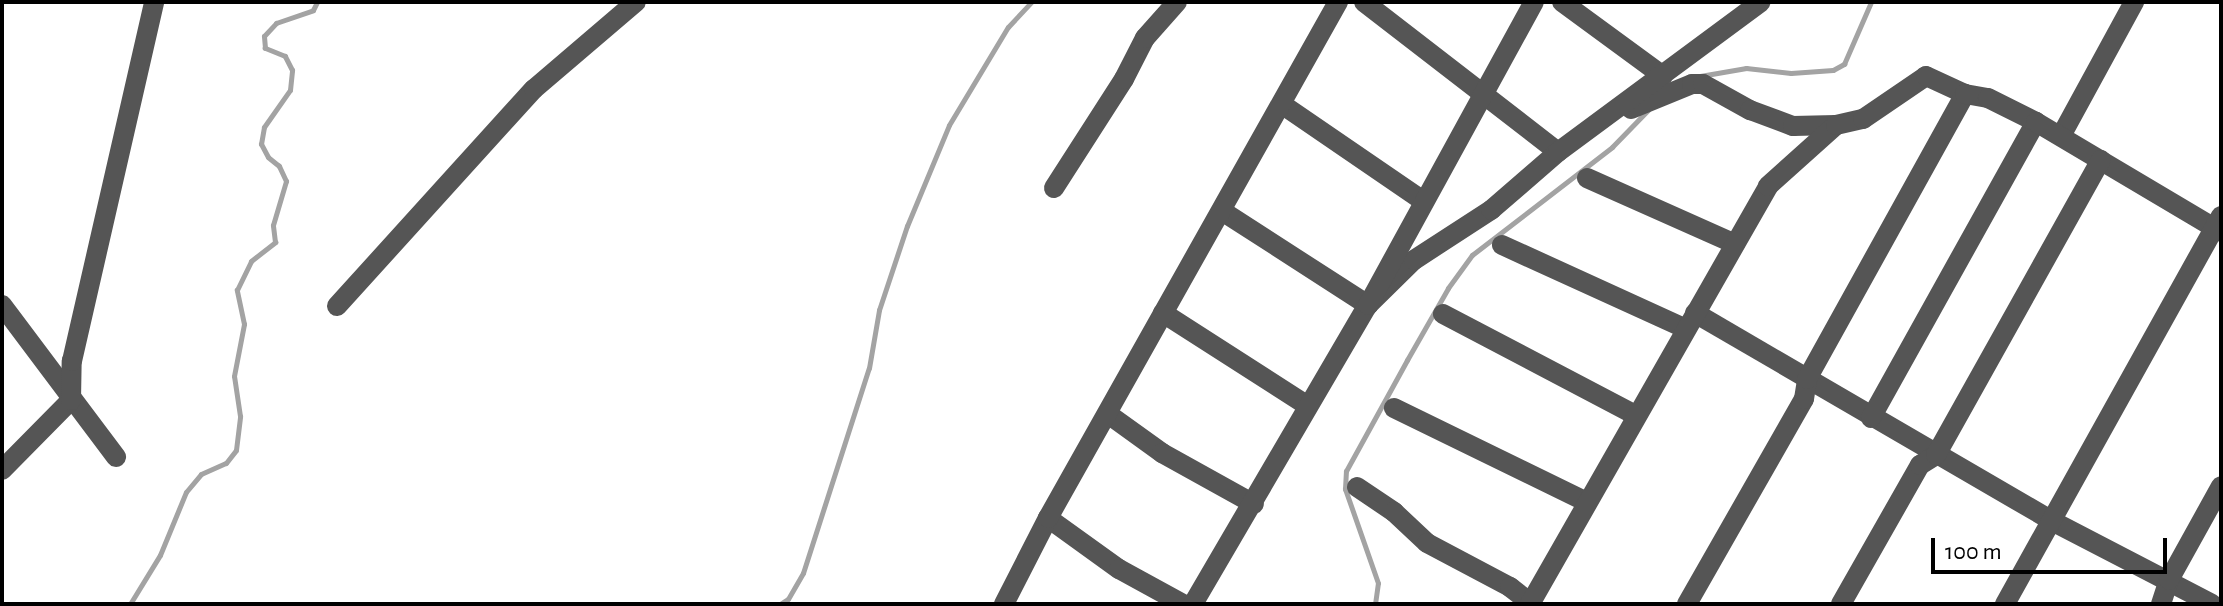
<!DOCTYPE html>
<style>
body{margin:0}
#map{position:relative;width:2223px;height:606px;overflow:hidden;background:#fff;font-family:"Alegreya Sans",sans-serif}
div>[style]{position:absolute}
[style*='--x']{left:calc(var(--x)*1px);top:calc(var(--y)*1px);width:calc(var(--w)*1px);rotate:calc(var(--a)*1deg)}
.stream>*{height:5px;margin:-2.5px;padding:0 2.5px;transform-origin:2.5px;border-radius:2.5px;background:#a3a3a3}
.minor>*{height:20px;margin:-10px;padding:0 10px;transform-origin:10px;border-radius:10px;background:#555}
span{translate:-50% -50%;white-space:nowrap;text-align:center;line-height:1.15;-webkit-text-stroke:8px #fff;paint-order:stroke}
.frame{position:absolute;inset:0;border:4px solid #000;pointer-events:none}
.scale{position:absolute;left:1931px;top:538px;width:236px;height:36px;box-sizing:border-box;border:4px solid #000;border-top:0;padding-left:10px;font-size:24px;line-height:28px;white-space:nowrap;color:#000;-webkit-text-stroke:6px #fff;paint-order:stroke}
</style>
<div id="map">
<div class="stream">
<div style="--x:1700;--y:76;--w:47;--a:-9.9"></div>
<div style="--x:1746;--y:68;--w:45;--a:6.3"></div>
<div style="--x:1791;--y:73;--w:42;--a:-4.1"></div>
<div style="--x:1833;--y:70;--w:13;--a:-29"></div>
<div style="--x:1844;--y:64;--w:68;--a:-66.5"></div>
<div style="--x:130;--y:604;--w:57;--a:-58.5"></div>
<div style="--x:160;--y:555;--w:68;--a:-67.6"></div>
<div style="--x:186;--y:492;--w:23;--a:-50"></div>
<div style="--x:201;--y:474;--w:27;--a:-24"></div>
<div style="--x:226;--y:463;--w:16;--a:-52"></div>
<div style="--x:236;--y:450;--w:34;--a:-83"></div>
<div style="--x:240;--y:416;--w:40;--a:-98.5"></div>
<div style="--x:234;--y:376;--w:53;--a:-79.1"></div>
<div style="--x:244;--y:324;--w:35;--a:-102"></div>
<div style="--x:237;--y:290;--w:32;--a:-64"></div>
<div style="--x:251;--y:261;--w:31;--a:-38"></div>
<div style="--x:275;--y:242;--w:17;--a:-97"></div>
<div style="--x:273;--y:225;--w:46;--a:-73.5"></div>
<div style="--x:286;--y:181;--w:17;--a:-115"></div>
<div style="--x:279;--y:166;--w:14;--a:-141"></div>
<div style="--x:268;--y:157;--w:15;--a:-118"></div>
<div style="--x:261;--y:144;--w:17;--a:-80"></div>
<div style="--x:264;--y:127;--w:45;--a:-54.9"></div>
<div style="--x:290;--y:90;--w:20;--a:-84"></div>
<div style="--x:292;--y:70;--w:16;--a:-117"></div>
<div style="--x:285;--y:56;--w:22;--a:-158"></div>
<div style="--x:265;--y:48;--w:12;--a:-95"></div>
<div style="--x:264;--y:36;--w:18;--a:-47"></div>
<div style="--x:276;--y:23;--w:39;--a:-19"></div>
<div style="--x:313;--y:10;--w:9;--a:-63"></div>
<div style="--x:780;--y:604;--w:9;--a:-32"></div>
<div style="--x:788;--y:599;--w:30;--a:-60"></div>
<div style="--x:803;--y:573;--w:215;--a:-72.2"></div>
<div style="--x:869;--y:368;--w:59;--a:-80.2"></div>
<div style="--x:879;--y:310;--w:89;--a:-71.6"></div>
<div style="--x:907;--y:226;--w:109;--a:-67.4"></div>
<div style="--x:949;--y:125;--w:114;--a:-59"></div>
<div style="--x:1008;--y:27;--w:34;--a:-47"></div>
<div style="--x:1375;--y:604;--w:21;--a:-82"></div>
<div style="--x:1378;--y:583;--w:100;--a:-109.3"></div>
<div style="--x:1345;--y:489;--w:18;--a:-87"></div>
<div style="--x:1346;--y:471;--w:127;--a:-61.2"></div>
<div style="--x:1407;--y:360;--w:83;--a:-60.3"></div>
<div style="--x:1448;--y:288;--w:41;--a:-54"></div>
<div style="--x:1472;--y:255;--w:177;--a:-37.6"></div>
<div style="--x:1612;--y:147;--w:52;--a:-45.8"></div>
</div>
<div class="minor">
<div style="--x:1364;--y:2;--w:245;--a:37.7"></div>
<div style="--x:1562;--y:2;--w:125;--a:36.2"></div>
<div style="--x:1283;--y:105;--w:170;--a:34.4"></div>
<div style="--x:1631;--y:109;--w:66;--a:-22.3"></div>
<div style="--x:1692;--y:84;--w:11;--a:0"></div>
<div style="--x:1703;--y:84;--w:54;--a:29"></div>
<div style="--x:1750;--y:110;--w:46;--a:20.4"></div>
<div style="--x:1793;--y:126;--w:43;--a:-1.3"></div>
<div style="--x:2061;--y:136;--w:153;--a:-61.4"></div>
<div style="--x:1587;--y:178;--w:162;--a:24"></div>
<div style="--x:1054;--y:188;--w:130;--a:-57.3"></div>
<div style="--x:1124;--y:79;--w:46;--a:-62.9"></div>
<div style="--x:1145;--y:38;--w:48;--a:-48.4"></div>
<div style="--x:1222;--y:211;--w:174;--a:32.8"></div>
<div style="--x:1368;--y:305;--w:64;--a:-44.4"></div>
<div style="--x:1414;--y:260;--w:92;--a:-33"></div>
<div style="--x:1491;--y:210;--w:89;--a:-40.9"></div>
<div style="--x:1558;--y:152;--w:252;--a:-36.5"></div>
<div style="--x:1502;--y:245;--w:202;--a:24.5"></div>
<div style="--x:2;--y:305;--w:190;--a:53.1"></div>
<div style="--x:337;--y:306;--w:293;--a:-47.8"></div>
<div style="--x:534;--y:89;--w:134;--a:-40.5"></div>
<div style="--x:1163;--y:313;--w:172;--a:32.7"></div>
<div style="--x:1695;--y:313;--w:413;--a:30.2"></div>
<div style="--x:2052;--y:521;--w:180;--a:27.4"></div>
<div style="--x:1443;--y:314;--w:217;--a:27.7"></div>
<div style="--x:1394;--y:408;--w:215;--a:26"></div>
<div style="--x:1108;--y:414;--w:67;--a:35.8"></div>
<div style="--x:1162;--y:453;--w:105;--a:29"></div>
<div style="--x:1871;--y:418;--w:339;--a:-60.9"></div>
<div style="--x:2;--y:470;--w:98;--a:-45.4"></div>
<div style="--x:71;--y:400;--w:39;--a:-89"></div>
<div style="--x:72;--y:361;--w:368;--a:-77.1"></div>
<div style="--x:1357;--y:487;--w:45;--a:34"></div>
<div style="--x:1394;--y:512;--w:45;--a:43.2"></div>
<div style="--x:1427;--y:543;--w:94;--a:27.9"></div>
<div style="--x:1510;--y:587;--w:28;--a:38"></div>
<div style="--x:1048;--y:518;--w:87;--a:35.7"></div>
<div style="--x:1119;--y:569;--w:73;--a:28.7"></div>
<div style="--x:1004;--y:604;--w:97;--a:-62.9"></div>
<div style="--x:1048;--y:518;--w:592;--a:-60.66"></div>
<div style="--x:1193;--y:604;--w:346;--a:-59.7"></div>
<div style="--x:1368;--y:305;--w:345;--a:-61.3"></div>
<div style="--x:1530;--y:604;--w:481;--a:-60.3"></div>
<div style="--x:1768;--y:186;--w:91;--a:-41.9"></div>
<div style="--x:1836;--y:125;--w:28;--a:-13"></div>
<div style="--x:1863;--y:119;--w:76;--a:-34.3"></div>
<div style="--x:1926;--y:76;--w:43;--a:24.8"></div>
<div style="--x:1687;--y:604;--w:236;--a:-60.3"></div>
<div style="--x:1804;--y:399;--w:20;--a:-81"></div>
<div style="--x:1807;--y:379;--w:326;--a:-61"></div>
<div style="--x:1965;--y:94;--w:23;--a:10"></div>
<div style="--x:1988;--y:98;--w:54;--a:26.6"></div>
<div style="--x:2036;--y:122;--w:215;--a:30.7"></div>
<div style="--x:1841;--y:604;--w:160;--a:-60.4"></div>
<div style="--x:1920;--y:465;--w:19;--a:-32"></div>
<div style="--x:1936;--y:455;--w:338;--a:-60.8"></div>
<div style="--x:2005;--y:604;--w:444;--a:-60.9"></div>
<div style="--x:2161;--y:604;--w:25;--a:-72"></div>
<div style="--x:2169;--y:580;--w:107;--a:-61"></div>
</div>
<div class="frame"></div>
<div class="scale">100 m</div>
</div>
